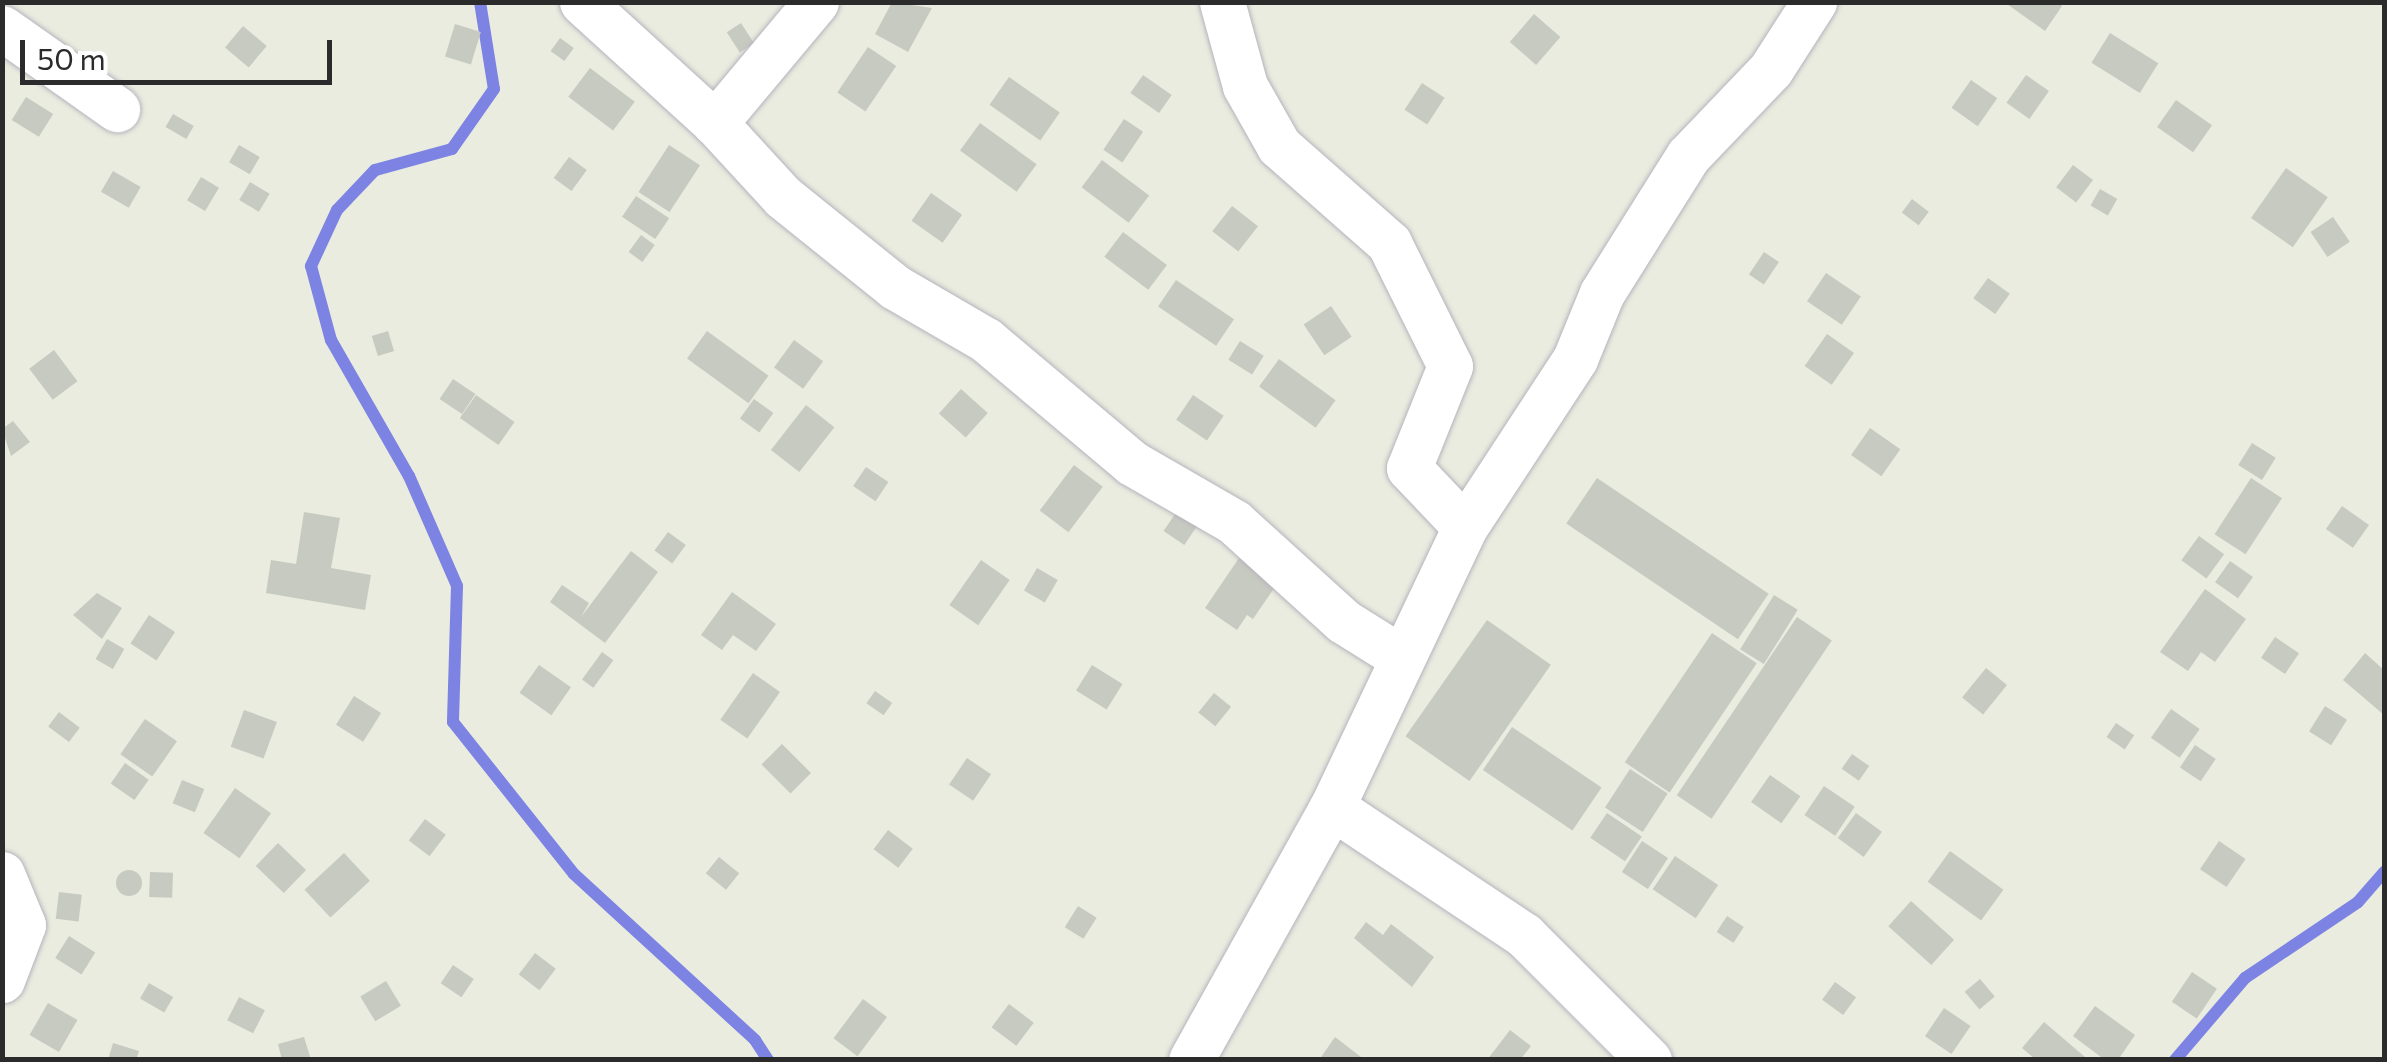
<!DOCTYPE html>
<style>
body{margin:0}
#map{position:relative;width:2387px;height:1062px;overflow:hidden;background:#e9ecdf;font-family:Commissioner,sans-serif}
div>[style]{position:absolute}
[style*='--x']{left:calc(var(--x)*1px);top:calc(var(--y)*1px);width:calc(var(--w)*1px);rotate:calc(var(--a)*1deg)}
.stream>*{height:12px;margin:-6px;padding:0 6px;transform-origin:6px;border-radius:6px;background:#7c83e3}
.building>*{inset:0;background:#c7cac1;transform-origin:0 0}
.round{border-radius:50%}
.roads{filter:drop-shadow(0 0 2px #b8b2bd) drop-shadow(0 0 2px #b8b2bd)}
.minor>*{height:45px;margin:-22.5px;padding:0 22.5px;transform-origin:22.5px;border-radius:22.5px;background:#fff}
span{translate:-50% -50%;white-space:nowrap;text-align:center;line-height:1.15;-webkit-text-stroke:10px #fff;paint-order:stroke}
.frame{position:absolute;inset:0;border:5px solid #2b2b2b;pointer-events:none}
.scale{position:absolute;left:20px;top:40px;width:312px;height:45px;box-sizing:border-box;border:5px solid #2b2b2b;border-top:0;padding-left:12px;font-size:30px;line-height:35px;white-space:nowrap;color:#2b2b2b;-webkit-text-stroke:8px #fff;paint-order:stroke}
</style>
<div id="map">
<div class="stream">
<div style="--x:480;--y:2;--w:88;--a:80.9"></div>
<div style="--x:494;--y:89;--w:73;--a:125"></div>
<div style="--x:452;--y:149;--w:80;--a:164.7"></div>
<div style="--x:375;--y:170;--w:55;--a:133.5"></div>
<div style="--x:337;--y:210;--w:62;--a:114.9"></div>
<div style="--x:311;--y:266;--w:77;--a:74.9"></div>
<div style="--x:331;--y:340;--w:157;--a:60.2"></div>
<div style="--x:409;--y:476;--w:120;--a:66.4"></div>
<div style="--x:457;--y:586;--w:136;--a:91.7"></div>
<div style="--x:453;--y:722;--w:194;--a:51.5"></div>
<div style="--x:574;--y:874;--w:246;--a:42.5"></div>
<div style="--x:755;--y:1040;--w:24;--a:57"></div>
<div style="--x:2175;--y:1060;--w:108;--a:-49.5"></div>
<div style="--x:2245;--y:978;--w:136;--a:-33.9"></div>
<div style="--x:2358;--y:902;--w:40;--a:-49"></div>
</div>
<div class="building">
<div style="clip-path:polygon(892px 2px,932px 8px,908px 52px,875px 34px)"></div>
<div style="clip-path:polygon(2004px 2px,2058px 2px,2062px 6px,2045px 31px)"></div>
<div style="left:1534px;top:14px;width:35px;height:37px;rotate:41deg"></div>
<div style="left:741px;top:23px;width:24px;height:17px;rotate:57deg"></div>
<div style="left:455px;top:24px;width:27px;height:34px;rotate:17deg"></div>
<div style="left:243px;top:26px;width:31px;height:28px;rotate:40deg"></div>
<div style="left:2110px;top:33px;width:57px;height:35px;rotate:32deg"></div>
<div style="left:560px;top:38px;width:17px;height:16px;rotate:36deg"></div>
<div style="left:868px;top:47px;width:34px;height:55px;rotate:34deg"></div>
<div style="left:590px;top:68px;width:56px;height:36px;rotate:37deg"></div>
<div style="left:1143px;top:75px;width:35px;height:22px;rotate:35deg"></div>
<div style="left:2026px;top:75px;width:28px;height:34px;rotate:35deg"></div>
<div style="left:1009px;top:77px;width:62px;height:34px;rotate:35deg"></div>
<div style="left:1971px;top:80px;width:32px;height:34px;rotate:35deg"></div>
<div style="left:1422px;top:83px;width:27px;height:32px;rotate:33deg"></div>
<div style="left:26px;top:97px;width:32px;height:27px;rotate:32deg"></div>
<div style="left:2176px;top:100px;width:44px;height:33px;rotate:35deg"></div>
<div style="left:173px;top:114px;width:24px;height:15px;rotate:30deg"></div>
<div style="left:1124px;top:119px;width:23px;height:37px;rotate:34deg"></div>
<div style="left:980px;top:123px;width:70px;height:34px;rotate:36deg"></div>
<div style="left:239px;top:145px;width:24px;height:20px;rotate:30deg"></div>
<div style="left:669px;top:145px;width:37px;height:56px;rotate:33deg"></div>
<div style="left:569px;top:157px;width:22px;height:26px;rotate:36deg"></div>
<div style="left:1102px;top:160px;width:59px;height:34px;rotate:37deg"></div>
<div style="left:2073px;top:165px;width:25px;height:28px;rotate:37deg"></div>
<div style="left:2286px;top:168px;width:51px;height:61px;rotate:35deg"></div>
<div style="left:113px;top:171px;width:32px;height:24px;rotate:30deg"></div>
<div style="left:201px;top:177px;width:21px;height:27px;rotate:31deg"></div>
<div style="left:250px;top:182px;width:23px;height:21px;rotate:31deg"></div>
<div style="left:2100px;top:189px;width:20px;height:19px;rotate:30deg"></div>
<div style="left:931px;top:193px;width:38px;height:34px;rotate:35deg"></div>
<div style="left:636px;top:196px;width:40px;height:25px;rotate:34deg"></div>
<div style="left:1912px;top:199px;width:21px;height:17px;rotate:37deg"></div>
<div style="left:1232px;top:206px;width:33px;height:32px;rotate:38deg"></div>
<div style="left:2333px;top:217px;width:30px;height:27px;rotate:56deg"></div>
<div style="left:1123px;top:232px;width:55px;height:31px;rotate:37deg"></div>
<div style="left:641px;top:235px;width:17px;height:21px;rotate:36deg"></div>
<div style="left:1764px;top:252px;width:18px;height:27px;rotate:34deg"></div>
<div style="left:1826px;top:273px;width:42px;height:34px;rotate:34deg"></div>
<div style="left:1988px;top:278px;width:27px;height:25px;rotate:36deg"></div>
<div style="left:1176px;top:280px;width:70px;height:32px;rotate:34deg"></div>
<div style="left:1331px;top:306px;width:37px;height:33px;rotate:56deg"></div>
<div style="left:388px;top:331px;width:21px;height:17px;rotate:73deg"></div>
<div style="left:707px;top:331px;width:76px;height:34px;rotate:36deg"></div>
<div style="left:1827px;top:334px;width:33px;height:39px;rotate:35deg"></div>
<div style="left:794px;top:340px;width:36px;height:34px;rotate:36deg"></div>
<div style="left:1240px;top:341px;width:28px;height:22px;rotate:32deg"></div>
<div style="left:54px;top:350px;width:39px;height:31px;rotate:53deg"></div>
<div style="left:1279px;top:359px;width:70px;height:34px;rotate:36deg"></div>
<div style="left:453px;top:379px;width:27px;height:24px;rotate:34deg"></div>
<div style="left:961px;top:389px;width:36px;height:33px;rotate:42deg"></div>
<div style="left:476px;top:395px;width:47px;height:28px;rotate:35deg"></div>
<div style="left:1193px;top:395px;width:37px;height:30px;rotate:34deg"></div>
<div style="left:754px;top:399px;width:24px;height:24px;rotate:36deg"></div>
<div style="left:806px;top:405px;width:36px;height:57px;rotate:38deg"></div>
<div style="clip-path:polygon(13px 421px,30px 442px,11px 456px,2px 429px)"></div>
<div style="left:1870px;top:428px;width:37px;height:33px;rotate:35deg"></div>
<div style="left:2252px;top:443px;width:28px;height:26px;rotate:32deg"></div>
<div style="left:1074px;top:465px;width:36px;height:57px;rotate:37deg"></div>
<div style="left:866px;top:467px;width:27px;height:23px;rotate:34deg"></div>
<div style="left:1597px;top:478px;width:207px;height:55px;rotate:34deg"></div>
<div style="left:2251px;top:478px;width:37px;height:67px;rotate:33deg"></div>
<div style="left:2342px;top:506px;width:33px;height:28px;rotate:35deg"></div>
<div style="left:1177px;top:511px;width:25px;height:24px;rotate:34deg"></div>
<div style="clip-path:polygon(304px 512px,340px 518px,331px 568px,371px 575px,365px 610px,266px 593px,271px 560px,296px 564px)"></div>
<div style="left:668px;top:532px;width:22px;height:23px;rotate:36deg"></div>
<div style="left:2199px;top:536px;width:31px;height:30px;rotate:36deg"></div>
<div style="clip-path:polygon(631px 551px,658px 572px,605px 643px,550px 602px,562px 585px,589px 603px,581px 617px)"></div>
<div style="clip-path:polygon(1239px 558px,1277px 584px,1253px 619px,1247px 615px,1237px 630px,1205px 608px)"></div>
<div style="left:981px;top:560px;width:35px;height:55px;rotate:35deg"></div>
<div style="left:2230px;top:561px;width:28px;height:26px;rotate:35deg"></div>
<div style="left:1037px;top:568px;width:24px;height:26px;rotate:30deg"></div>
<div style="clip-path:polygon(2205px 589px,2246px 619px,2215px 662px,2201px 652px,2188px 671px,2160px 652px)"></div>
<div style="clip-path:polygon(732px 592px,776px 624px,756px 651px,733px 635px,722px 650px,701px 635px)"></div>
<div style="clip-path:polygon(97px 593px,122px 608px,102px 639px,73px 615px)"></div>
<div style="left:1774px;top:595px;width:28px;height:64px;rotate:32deg"></div>
<div style="left:149px;top:615px;width:31px;height:34px;rotate:33deg"></div>
<div style="left:1797px;top:617px;width:42px;height:215px;rotate:34deg"></div>
<div style="left:1487px;top:620px;width:78px;height:142px;rotate:35deg"></div>
<div style="left:1712px;top:633px;width:54px;height:156px;rotate:34deg"></div>
<div style="left:2275px;top:637px;width:29px;height:25px;rotate:34deg"></div>
<div style="left:107px;top:639px;width:20px;height:23px;rotate:30deg"></div>
<div style="left:602px;top:652px;width:14px;height:34px;rotate:36deg"></div>
<div style="clip-path:polygon(2365px 653px,2384px 670px,2384px 715px,2343px 680px)"></div>
<div style="left:539px;top:665px;width:39px;height:34px;rotate:35deg"></div>
<div style="left:1092px;top:665px;width:36px;height:30px;rotate:32deg"></div>
<div style="left:1986px;top:668px;width:27px;height:38px;rotate:39deg"></div>
<div style="left:753px;top:673px;width:33px;height:57px;rotate:35deg"></div>
<div style="left:875px;top:691px;width:21px;height:15px;rotate:35deg"></div>
<div style="left:1214px;top:693px;width:22px;height:25px;rotate:39deg"></div>
<div style="left:354px;top:696px;width:32px;height:34px;rotate:32deg"></div>
<div style="left:2325px;top:706px;width:26px;height:30px;rotate:32deg"></div>
<div style="left:2171px;top:709px;width:35px;height:35px;rotate:35deg"></div>
<div style="left:244px;top:710px;width:35px;height:39px;rotate:20deg"></div>
<div style="left:59px;top:712px;width:26px;height:18px;rotate:37deg"></div>
<div style="left:145px;top:719px;width:39px;height:43px;rotate:35deg"></div>
<div style="left:2116px;top:723px;width:22px;height:17px;rotate:34deg"></div>
<div style="left:1512px;top:727px;width:108px;height:52px;rotate:34deg"></div>
<div style="left:782px;top:744px;width:41px;height:29px;rotate:45deg"></div>
<div style="left:2195px;top:745px;width:25px;height:27px;rotate:34deg"></div>
<div style="left:1852px;top:754px;width:21px;height:18px;rotate:35deg"></div>
<div style="left:967px;top:758px;width:29px;height:32px;rotate:34deg"></div>
<div style="left:125px;top:763px;width:29px;height:25px;rotate:35deg"></div>
<div style="left:1630px;top:769px;width:45px;height:46px;rotate:33deg"></div>
<div style="left:1770px;top:775px;width:37px;height:33px;rotate:35deg"></div>
<div style="left:182px;top:780px;width:24px;height:25px;rotate:22deg"></div>
<div style="left:1824px;top:786px;width:37px;height:35px;rotate:34deg"></div>
<div style="left:235px;top:788px;width:44px;height:55px;rotate:35deg"></div>
<div style="left:1607px;top:813px;width:42px;height:30px;rotate:34deg"></div>
<div style="left:1856px;top:813px;width:32px;height:31px;rotate:36deg"></div>
<div style="left:425px;top:819px;width:26px;height:27px;rotate:37deg"></div>
<div style="left:888px;top:830px;width:31px;height:24px;rotate:37deg"></div>
<div style="left:1642px;top:841px;width:31px;height:37px;rotate:33deg"></div>
<div style="left:2219px;top:841px;width:32px;height:34px;rotate:34deg"></div>
<div style="left:278px;top:843px;width:39px;height:32px;rotate:44deg"></div>
<div style="left:1950px;top:851px;width:66px;height:38px;rotate:36deg"></div>
<div style="left:344px;top:853px;width:38px;height:54px;rotate:47deg"></div>
<div style="left:1675px;top:856px;width:52px;height:40px;rotate:34deg"></div>
<div style="left:719px;top:857px;width:26px;height:21px;rotate:39deg"></div>
<div class="round" style="left:116px;top:870px;width:26px;height:26px"></div>
<div style="left:150px;top:872px;width:23px;height:25px;rotate:2deg"></div>
<div style="left:59px;top:892px;width:23px;height:27px;rotate:7deg"></div>
<div style="left:1911px;top:901px;width:58px;height:34px;rotate:42deg"></div>
<div style="left:1078px;top:906px;width:22px;height:25px;rotate:32deg"></div>
<div style="left:1727px;top:916px;width:20px;height:19px;rotate:33deg"></div>
<div style="clip-path:polygon(1366px 922px,1383px 935px,1391px 924px,1434px 957px,1412px 987px,1354px 938px)"></div>
<div style="left:69px;top:936px;width:31px;height:26px;rotate:32deg"></div>
<div style="left:535px;top:953px;width:26px;height:27px;rotate:37deg"></div>
<div style="left:453px;top:965px;width:25px;height:22px;rotate:34deg"></div>
<div style="left:2192px;top:972px;width:30px;height:36px;rotate:34deg"></div>
<div style="left:1980px;top:979px;width:23px;height:20px;rotate:50deg"></div>
<div style="left:386px;top:981px;width:29px;height:30px;rotate:59deg"></div>
<div style="left:1835px;top:982px;width:26px;height:22px;rotate:36deg"></div>
<div style="left:149px;top:983px;width:28px;height:18px;rotate:30deg"></div>
<div style="left:239px;top:997px;width:29px;height:26px;rotate:27deg"></div>
<div style="left:863px;top:999px;width:30px;height:49px;rotate:37deg"></div>
<div style="left:48px;top:1003px;width:34px;height:37px;rotate:30deg"></div>
<div style="left:1009px;top:1004px;width:31px;height:29px;rotate:37deg"></div>
<div style="clip-path:polygon(2095px 1006px,2135px 1035px,2118px 1060px,2105px 1060px,2073px 1036px)"></div>
<div style="left:1944px;top:1008px;width:32px;height:34px;rotate:34deg"></div>
<div style="clip-path:polygon(2044px 1022px,2085px 1057px,2083px 1060px,2036px 1060px,2022px 1048px)"></div>
<div style="clip-path:polygon(1510px 1030px,1531px 1046px,1520px 1060px,1487px 1060px)"></div>
<div style="clip-path:polygon(304px 1037px,311px 1060px,282px 1060px,278px 1044px)"></div>
<div style="clip-path:polygon(1335px 1037px,1361px 1057px,1359px 1060px,1319px 1060px)"></div>
<div style="clip-path:polygon(113px 1043px,139px 1051px,136px 1060px,108px 1060px)"></div>
</div>
<div class="roads">
<div class="minor">
<div style="--x:582;--y:2;--w:180;--a:42.3"></div>
<div style="--x:816;--y:2;--w:158;--a:129.9"></div>
<div style="--x:715;--y:123;--w:100;--a:47.4"></div>
<div style="--x:783;--y:197;--w:144;--a:38.8"></div>
<div style="--x:895;--y:287;--w:105;--a:30.2"></div>
<div style="--x:986;--y:340;--w:191;--a:40.1"></div>
<div style="--x:1132;--y:463;--w:118;--a:30"></div>
<div style="--x:1234;--y:522;--w:147;--a:42.2"></div>
<div style="--x:1343;--y:621;--w:66;--a:32"></div>
<div style="--x:1222;--y:2;--w:87;--a:74.7"></div>
<div style="--x:1245;--y:86;--w:69;--a:60.5"></div>
<div style="--x:1279;--y:146;--w:147;--a:41.4"></div>
<div style="--x:1389;--y:243;--w:137;--a:63.6"></div>
<div style="--x:1450;--y:366;--w:110;--a:111.9"></div>
<div style="--x:1409;--y:468;--w:81;--a:46.5"></div>
<div style="--x:2;--y:28;--w:141;--a:35.2"></div>
<div style="--x:1332;--y:807;--w:231;--a:33.7"></div>
<div style="--x:1524;--y:935;--w:177;--a:45"></div>
<div style="--x:2;--y:874;--w:55;--a:67.6"></div>
<div style="--x:23;--y:925;--w:59;--a:110.9"></div>
<div style="--x:1191;--y:1060;--w:290;--a:-60.9"></div>
<div style="--x:1332;--y:807;--w:310;--a:-64.6"></div>
<div style="--x:1465;--y:527;--w:201;--a:-56.8"></div>
<div style="--x:1575;--y:359;--w:71;--a:-67.8"></div>
<div style="--x:1602;--y:293;--w:162;--a:-57.9"></div>
<div style="--x:1688;--y:156;--w:120;--a:-46.3"></div>
<div style="--x:1771;--y:69;--w:80;--a:-57.3"></div>
</div>
</div>
<div class="frame"></div>
<div class="scale">50 m</div>
</div>
